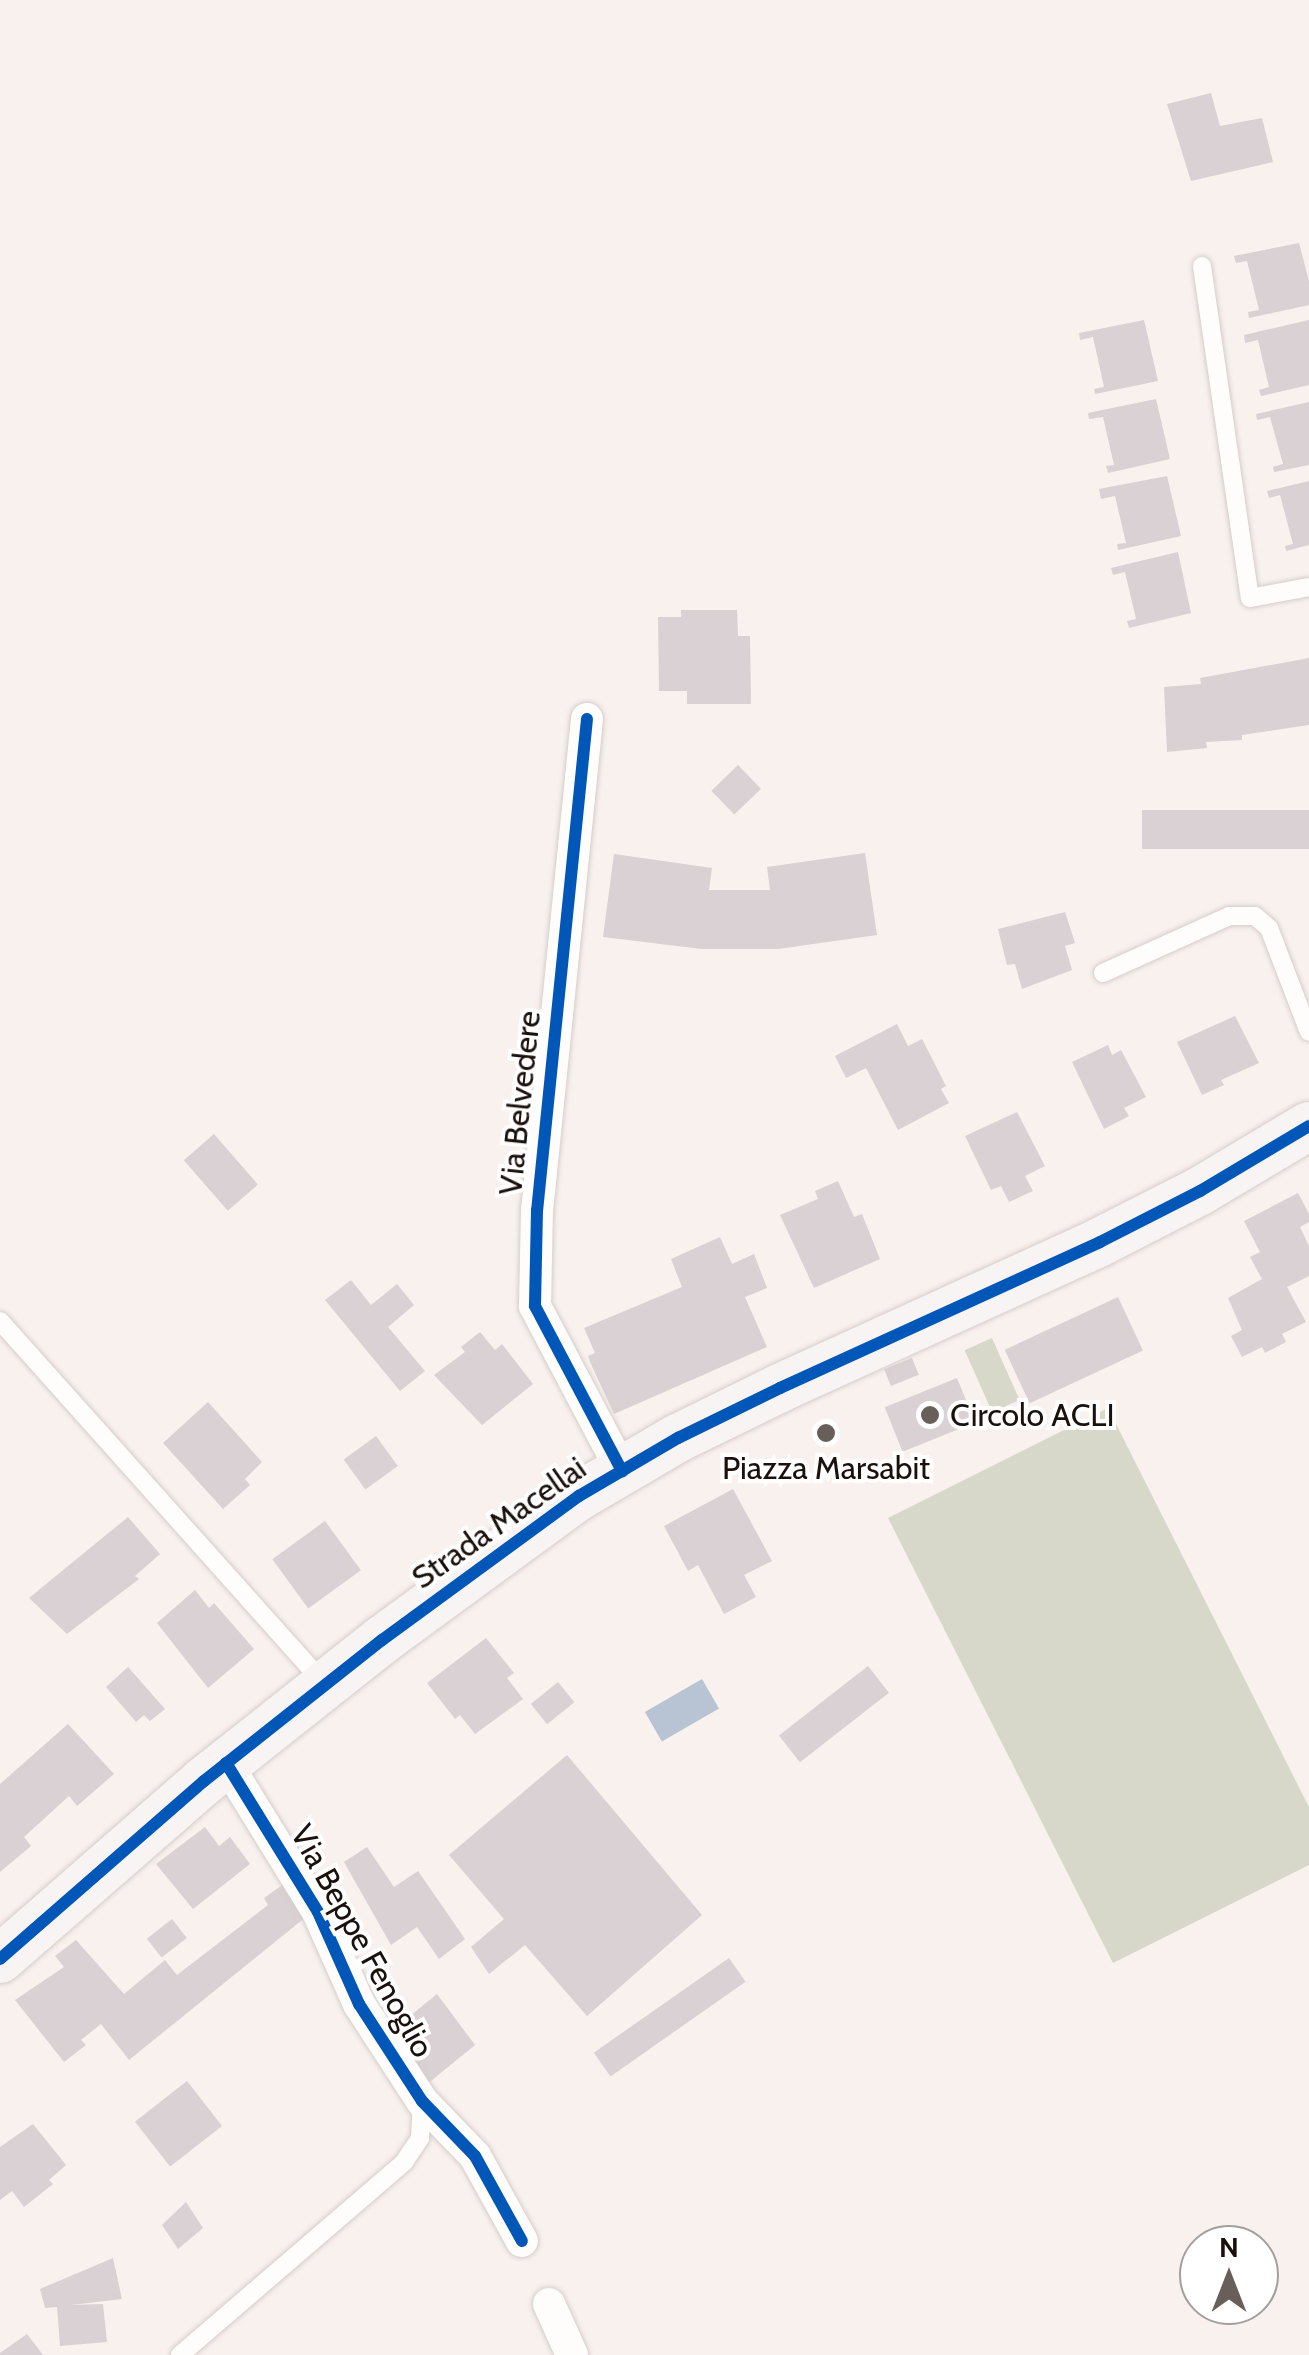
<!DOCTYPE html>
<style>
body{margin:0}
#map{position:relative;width:1309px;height:2355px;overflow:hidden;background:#f8f1ee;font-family:Cabin,sans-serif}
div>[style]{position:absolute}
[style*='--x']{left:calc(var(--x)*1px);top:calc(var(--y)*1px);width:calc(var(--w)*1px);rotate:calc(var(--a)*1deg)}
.green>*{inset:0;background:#d8d8ca;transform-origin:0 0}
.water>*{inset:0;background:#b8c3d3;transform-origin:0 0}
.building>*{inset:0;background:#d9d1d3;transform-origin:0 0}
.roads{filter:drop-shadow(0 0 2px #d6cdca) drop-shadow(0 0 2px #d6cdca)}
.lane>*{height:18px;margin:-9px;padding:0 9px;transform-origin:9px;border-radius:9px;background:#fefdfc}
.street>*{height:32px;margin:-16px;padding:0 16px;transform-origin:16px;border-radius:16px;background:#fefdfc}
.secondary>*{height:48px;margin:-24px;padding:0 24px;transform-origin:24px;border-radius:24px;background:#f8f4f3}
.cycleway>*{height:12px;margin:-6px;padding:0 6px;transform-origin:6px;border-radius:6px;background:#0057b8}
.dots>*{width:28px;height:28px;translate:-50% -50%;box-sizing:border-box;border:5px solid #fff;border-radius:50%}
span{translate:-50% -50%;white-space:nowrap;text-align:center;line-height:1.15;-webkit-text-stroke:8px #fff;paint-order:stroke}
.street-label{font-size:32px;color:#1a100c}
.poi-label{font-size:32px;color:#1a100c}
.left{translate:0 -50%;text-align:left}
.north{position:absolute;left:1179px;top:2225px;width:100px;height:100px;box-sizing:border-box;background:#fff;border:2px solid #a39f9e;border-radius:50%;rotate:0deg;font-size:28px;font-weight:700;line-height:40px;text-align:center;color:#1a100c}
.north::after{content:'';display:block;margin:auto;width:35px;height:45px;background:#685f5b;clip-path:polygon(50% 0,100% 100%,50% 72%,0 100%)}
</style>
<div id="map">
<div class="green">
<div style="left:992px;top:1338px;width:68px;height:30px;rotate:66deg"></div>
<div style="clip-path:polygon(1108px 1408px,1309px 1807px,1309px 1865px,1113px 1963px,888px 1518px)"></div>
</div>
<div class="water">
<div style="left:702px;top:1679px;width:34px;height:66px;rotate:60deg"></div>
</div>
<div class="building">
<div style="clip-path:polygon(1211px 93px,1220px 126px,1262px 118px,1273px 162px,1191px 181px,1167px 104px)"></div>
<div style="clip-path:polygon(1299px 243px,1309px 281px,1309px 305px,1249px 318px,1248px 312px,1259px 310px,1247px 261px,1236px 263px,1234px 256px)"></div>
<div style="clip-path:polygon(1144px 320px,1158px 381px,1095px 394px,1094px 389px,1104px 387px,1093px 337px,1080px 340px,1079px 333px)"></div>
<div style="clip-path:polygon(1309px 320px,1309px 385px,1261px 396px,1259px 390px,1269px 387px,1258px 340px,1245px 343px,1244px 335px)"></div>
<div style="clip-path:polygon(1156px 399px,1170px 459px,1108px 473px,1106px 466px,1114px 465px,1103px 417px,1089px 419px,1088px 413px)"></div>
<div style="clip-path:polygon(1309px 402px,1309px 465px,1274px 472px,1273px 467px,1283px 464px,1270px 417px,1257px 420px,1256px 414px)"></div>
<div style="clip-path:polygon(1167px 476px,1181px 536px,1118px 550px,1117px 544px,1126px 543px,1115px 496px,1101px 499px,1099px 489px)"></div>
<div style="clip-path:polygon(1309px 481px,1309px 545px,1286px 551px,1285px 546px,1293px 544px,1280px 495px,1269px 498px,1267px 491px)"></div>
<div style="clip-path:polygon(1178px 552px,1191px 613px,1129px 628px,1127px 621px,1136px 619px,1125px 572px,1113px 575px,1111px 568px)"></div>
<div style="clip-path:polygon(681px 610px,737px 610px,738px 636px,750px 636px,751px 704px,687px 704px,687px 691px,659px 691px,658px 617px,681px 617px)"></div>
<div style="clip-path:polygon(1309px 658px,1309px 725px,1242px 735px,1242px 740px,1206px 742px,1207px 748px,1167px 752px,1164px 687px,1201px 684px,1200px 678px)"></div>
<div style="left:738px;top:765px;width:33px;height:37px;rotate:46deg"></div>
<div style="left:1309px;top:810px;width:39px;height:167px;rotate:90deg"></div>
<div style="clip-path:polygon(865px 853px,877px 935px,778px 949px,702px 949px,603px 937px,614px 854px,712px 868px,709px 890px,770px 890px,767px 867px)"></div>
<div style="clip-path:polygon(1065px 912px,1075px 943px,1065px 946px,1072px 970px,1022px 989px,1015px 964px,1007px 965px,998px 929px)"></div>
<div style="clip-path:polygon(1235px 1016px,1259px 1063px,1221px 1080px,1224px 1085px,1202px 1095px,1177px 1042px)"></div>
<div style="clip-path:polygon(897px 1024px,908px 1046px,922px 1039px,946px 1086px,941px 1089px,949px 1103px,898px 1130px,866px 1068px,846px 1078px,835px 1056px)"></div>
<div style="clip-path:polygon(1108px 1045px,1112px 1055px,1121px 1050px,1146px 1097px,1124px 1108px,1129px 1116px,1104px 1129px,1072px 1062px)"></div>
<div style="clip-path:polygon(1017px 1112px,1045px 1166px,1025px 1176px,1033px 1191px,1009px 1202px,1001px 1186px,991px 1190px,965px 1136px)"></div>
<div style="left:214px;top:1134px;width:67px;height:40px;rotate:49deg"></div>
<div style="clip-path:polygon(838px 1181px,854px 1217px,862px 1214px,880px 1259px,814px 1288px,780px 1215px,818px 1199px,815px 1191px)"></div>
<div style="clip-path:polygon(1298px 1193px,1309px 1214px,1309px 1222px,1300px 1227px,1309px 1246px,1309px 1276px,1287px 1287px,1306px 1322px,1282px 1334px,1286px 1342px,1265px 1353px,1262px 1347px,1242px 1357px,1231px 1336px,1242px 1330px,1228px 1298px,1262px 1279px,1250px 1257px,1260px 1252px,1244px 1221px)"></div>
<div style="clip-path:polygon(720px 1237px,732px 1264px,754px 1254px,767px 1288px,745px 1297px,767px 1347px,614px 1414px,590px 1362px,588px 1356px,595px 1353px,584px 1328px,682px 1287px,671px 1259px)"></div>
<div style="clip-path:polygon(351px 1280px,371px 1305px,397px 1284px,414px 1305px,388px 1327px,425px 1371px,400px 1391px,325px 1300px)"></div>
<div style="left:1118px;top:1297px;width:59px;height:125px;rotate:65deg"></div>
<div style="clip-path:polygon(480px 1332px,495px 1350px,502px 1344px,533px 1384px,482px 1425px,434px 1375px,465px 1352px,461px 1347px)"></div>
<div style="left:912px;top:1358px;width:18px;height:30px;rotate:68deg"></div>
<div style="left:957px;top:1378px;width:48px;height:78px;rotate:68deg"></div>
<div style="clip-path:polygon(208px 1402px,262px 1462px,245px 1479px,250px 1485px,223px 1509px,163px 1443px)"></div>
<div style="left:376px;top:1436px;width:37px;height:40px;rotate:54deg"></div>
<div style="clip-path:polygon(733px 1489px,772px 1561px,744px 1575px,756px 1597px,724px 1614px,698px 1565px,688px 1571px,664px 1526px)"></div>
<div style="clip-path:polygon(128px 1517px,160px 1554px,135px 1576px,139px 1579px,67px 1634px,29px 1598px)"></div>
<div style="left:325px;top:1521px;width:61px;height:65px;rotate:54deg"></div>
<div style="clip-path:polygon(195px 1590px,209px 1608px,214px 1603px,254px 1649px,208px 1688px,157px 1623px)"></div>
<div style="clip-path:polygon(486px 1638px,514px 1673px,507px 1678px,523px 1699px,475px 1734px,460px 1715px,455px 1719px,427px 1683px)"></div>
<div style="left:868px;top:1666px;width:34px;height:113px;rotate:52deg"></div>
<div style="clip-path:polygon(128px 1667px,165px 1709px,150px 1721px,144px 1715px,136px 1722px,106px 1687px)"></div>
<div style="left:558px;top:1682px;width:26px;height:35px;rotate:51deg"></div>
<div style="clip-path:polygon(68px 1724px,114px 1774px,77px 1806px,69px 1796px,24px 1837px,31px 1846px,0 1872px,0 1784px)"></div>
<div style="clip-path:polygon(567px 1755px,702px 1915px,587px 2016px,525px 1945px,489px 1974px,471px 1947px,504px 1919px,449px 1855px)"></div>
<div style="clip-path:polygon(205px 1827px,219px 1846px,230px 1837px,250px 1864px,193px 1909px,156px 1864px)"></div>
<div style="clip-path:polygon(367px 1847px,394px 1887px,418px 1871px,465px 1939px,439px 1959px,417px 1927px,391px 1945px,344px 1862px)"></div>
<div style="clip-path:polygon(285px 1883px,307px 1916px,129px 2060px,101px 2024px,81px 2040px,86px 2045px,64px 2062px,15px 2000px,64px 1967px,55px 1956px,76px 1940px,124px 1994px,165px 1960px,177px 1975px,268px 1905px,264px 1898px)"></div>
<div style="left:172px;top:1919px;width:24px;height:32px;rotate:52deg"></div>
<div style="left:729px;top:1958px;width:29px;height:165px;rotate:55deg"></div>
<div style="clip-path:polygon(437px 1994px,475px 2045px,426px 2085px,405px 2059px,413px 2053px,394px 2029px)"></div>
<div style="left:187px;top:2081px;width:57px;height:66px;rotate:52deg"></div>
<div style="clip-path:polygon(33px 2124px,66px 2165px,49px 2180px,53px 2184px,24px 2207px,12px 2191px,0 2200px,0 2147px)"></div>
<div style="clip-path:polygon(186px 2202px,203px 2228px,178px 2249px,162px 2225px)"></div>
<div style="clip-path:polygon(113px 2258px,122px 2299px,71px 2305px,103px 2304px,107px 2342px,60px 2346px,57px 2307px,45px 2308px,40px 2289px)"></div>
<div style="clip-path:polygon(27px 2334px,43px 2355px,0 2355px,0 2353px)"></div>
</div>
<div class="roads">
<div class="lane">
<div style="--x:1202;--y:266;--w:335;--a:81.8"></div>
<div style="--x:1250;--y:598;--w:60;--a:-10.6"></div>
<div style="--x:1103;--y:973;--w:138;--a:-24.3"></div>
<div style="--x:1229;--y:916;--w:26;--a:0"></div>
<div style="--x:1255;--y:916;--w:18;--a:41"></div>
<div style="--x:1269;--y:928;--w:111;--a:69"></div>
<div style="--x:0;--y:1321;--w:487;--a:48.2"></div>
<div style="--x:180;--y:2355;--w:296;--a:-40.7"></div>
<div style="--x:404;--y:2162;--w:29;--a:-56"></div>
<div style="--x:420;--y:2138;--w:37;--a:-87"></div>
</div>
<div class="street">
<div style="--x:587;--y:719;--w:494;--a:95.8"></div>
<div style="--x:537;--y:1210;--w:96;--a:91.2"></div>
<div style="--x:535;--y:1306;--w:187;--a:62.2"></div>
<div style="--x:226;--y:1763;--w:175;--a:58.3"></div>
<div style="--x:318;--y:1912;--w:101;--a:66"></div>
<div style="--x:359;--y:2004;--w:116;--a:57"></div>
<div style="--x:422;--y:2101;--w:76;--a:46.1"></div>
<div style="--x:475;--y:2156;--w:97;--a:61.1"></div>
<div style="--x:549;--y:2304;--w:56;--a:65.7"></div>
</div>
<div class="secondary">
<div style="--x:0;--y:1959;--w:271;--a:-41.1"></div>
<div style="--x:204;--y:1781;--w:227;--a:-38.4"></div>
<div style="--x:382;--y:1640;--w:244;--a:-36.2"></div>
<div style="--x:579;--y:1496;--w:115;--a:-30.4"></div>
<div style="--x:678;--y:1438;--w:114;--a:-26.1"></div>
<div style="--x:780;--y:1388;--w:352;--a:-24.5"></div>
<div style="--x:1100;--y:1242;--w:112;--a:-27"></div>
<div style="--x:1200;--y:1191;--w:127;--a:-30.8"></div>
</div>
</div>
<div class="cycleway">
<div style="--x:587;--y:719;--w:494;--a:95.8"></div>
<div style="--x:537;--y:1210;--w:96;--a:91.2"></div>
<div style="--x:535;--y:1306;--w:187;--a:62.2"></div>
<div style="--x:226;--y:1763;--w:175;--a:58.3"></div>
<div style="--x:318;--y:1912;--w:101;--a:66"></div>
<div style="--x:359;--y:2004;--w:116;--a:57"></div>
<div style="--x:422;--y:2101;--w:76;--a:46.1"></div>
<div style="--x:475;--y:2156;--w:97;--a:61.1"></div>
<div style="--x:0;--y:1959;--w:271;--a:-41.1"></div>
<div style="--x:204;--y:1781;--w:227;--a:-38.4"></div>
<div style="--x:382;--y:1640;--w:244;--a:-36.2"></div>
<div style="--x:579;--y:1496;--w:115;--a:-30.4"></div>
<div style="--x:678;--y:1438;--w:114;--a:-26.1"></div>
<div style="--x:780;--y:1388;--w:352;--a:-24.5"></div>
<div style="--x:1100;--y:1242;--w:112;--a:-27"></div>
<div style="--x:1200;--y:1191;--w:127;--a:-30.8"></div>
</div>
<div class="dots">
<div style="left:930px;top:1415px;background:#685f5b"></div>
<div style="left:826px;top:1433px;background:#685f5b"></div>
</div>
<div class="street-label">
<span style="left:520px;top:1103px;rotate:-84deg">Via Belvedere</span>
<span style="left:499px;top:1523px;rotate:-35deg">Strada Macellai</span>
<span style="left:362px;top:1941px;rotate:61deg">Via Beppe Fenoglio</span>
</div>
<div class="poi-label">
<span class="left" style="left:950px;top:1415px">Circolo ACLI</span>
<span style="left:826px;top:1468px">Piazza Marsabit</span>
</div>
<div class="north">N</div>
</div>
